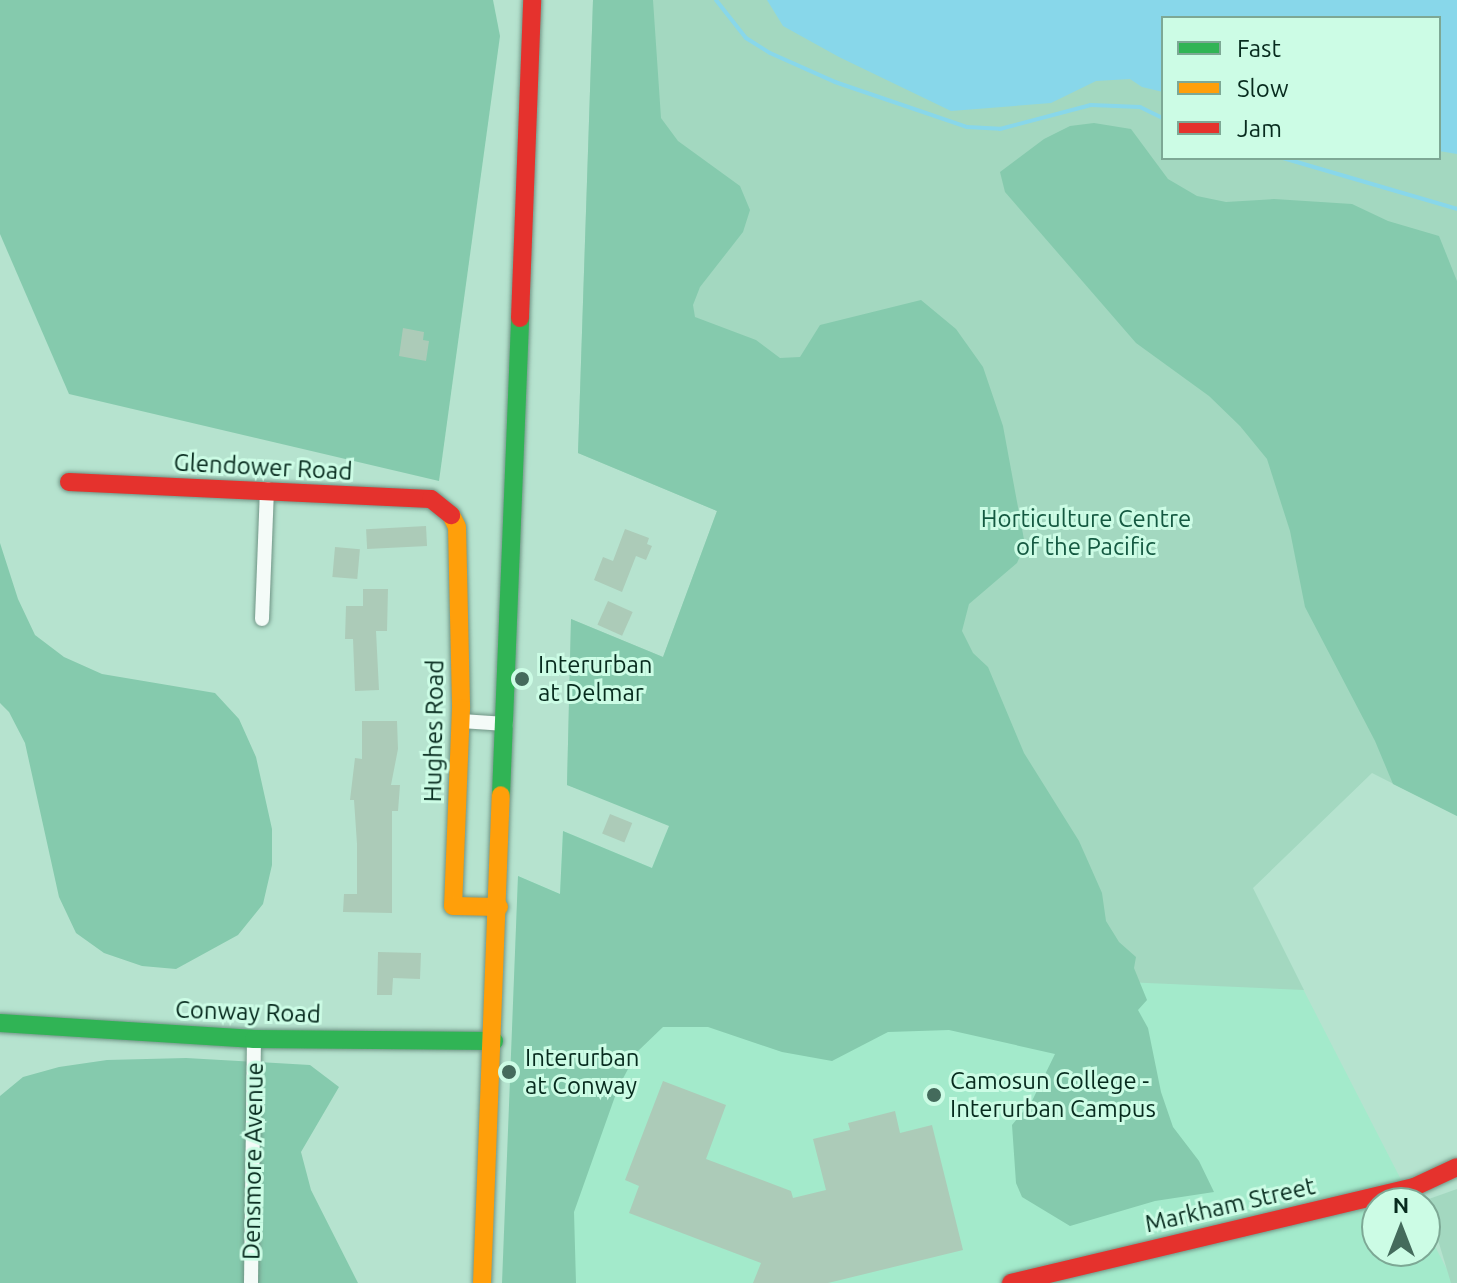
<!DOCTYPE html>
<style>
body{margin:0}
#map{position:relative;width:1457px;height:1283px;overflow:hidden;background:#b6e3cf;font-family:Ubuntu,sans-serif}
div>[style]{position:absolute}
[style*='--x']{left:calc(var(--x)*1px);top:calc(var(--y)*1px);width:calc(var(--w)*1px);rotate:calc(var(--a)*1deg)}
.built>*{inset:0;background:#a3eacb}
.green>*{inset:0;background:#a3d8c0}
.forest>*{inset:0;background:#85caad}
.water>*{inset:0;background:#88d7ea}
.stream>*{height:4px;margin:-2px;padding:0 2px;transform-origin:2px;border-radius:2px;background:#88d7ea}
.building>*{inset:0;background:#accbb8;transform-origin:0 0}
.roads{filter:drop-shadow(0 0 2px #709586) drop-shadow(0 0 2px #709586)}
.street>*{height:14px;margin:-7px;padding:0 7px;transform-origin:7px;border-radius:7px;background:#f4fbf8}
.fast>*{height:18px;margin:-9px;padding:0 9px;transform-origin:9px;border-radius:9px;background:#30b455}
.slow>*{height:18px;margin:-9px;padding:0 9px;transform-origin:9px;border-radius:9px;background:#ff9f0a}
.jam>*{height:18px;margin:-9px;padding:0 9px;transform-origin:9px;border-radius:9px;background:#e5322d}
.dots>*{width:22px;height:22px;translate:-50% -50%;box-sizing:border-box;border:4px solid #ccfce5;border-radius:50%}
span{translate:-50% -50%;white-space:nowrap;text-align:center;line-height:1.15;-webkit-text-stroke:6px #ccfce5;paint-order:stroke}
.street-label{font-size:24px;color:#072b1e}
.park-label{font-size:24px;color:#145941}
.poi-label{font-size:24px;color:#072b1e}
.left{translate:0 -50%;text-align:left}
.legend{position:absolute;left:1161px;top:16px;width:280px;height:144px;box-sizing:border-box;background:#ccfce5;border:2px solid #7da895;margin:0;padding:10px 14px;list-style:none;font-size:24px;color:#072b1e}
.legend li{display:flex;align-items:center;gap:16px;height:40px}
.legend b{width:40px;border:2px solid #7da895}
.north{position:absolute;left:1361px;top:1187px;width:80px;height:80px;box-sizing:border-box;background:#ccfce5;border:2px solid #7da895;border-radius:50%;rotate:0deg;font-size:22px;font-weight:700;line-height:32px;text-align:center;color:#072b1e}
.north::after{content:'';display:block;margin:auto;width:28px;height:36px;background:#446b5c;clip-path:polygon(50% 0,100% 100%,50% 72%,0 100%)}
</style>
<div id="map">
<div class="built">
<div style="clip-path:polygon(563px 831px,652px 868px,666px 833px,1302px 987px,1413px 1203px,1377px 1203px,1377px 1251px,1425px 1251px,1425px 1227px,1454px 1283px,503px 1283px,518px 876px,560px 894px)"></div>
</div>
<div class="green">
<div style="clip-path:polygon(evenodd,593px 0,1457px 0,1457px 816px,1372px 773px,1253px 888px,1304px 990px,1125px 982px,567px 785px,571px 619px,663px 657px,717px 511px,578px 453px,593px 0,1163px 18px,1439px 18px,1439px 158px,1163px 158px,1163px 18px)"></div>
<div style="clip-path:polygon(1457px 1189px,1457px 1283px,1451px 1283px,1426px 1200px)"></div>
</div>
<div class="forest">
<div style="clip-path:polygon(0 0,493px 0,500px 36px,439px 481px,69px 394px,0 234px)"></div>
<div style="clip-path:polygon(593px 0,653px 0,661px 118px,678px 141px,740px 186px,750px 210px,743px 232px,700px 287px,693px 305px,695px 317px,756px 340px,780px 358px,800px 357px,820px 325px,921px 300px,956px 329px,983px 367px,1003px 426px,1025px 545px,1017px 563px,969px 604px,962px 631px,973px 653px,988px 667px,1024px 753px,1079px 841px,1102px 893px,1106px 921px,1119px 942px,1136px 957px,1134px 968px,1147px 1000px,1138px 1010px,1148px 1028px,1161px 1092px,1173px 1127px,1199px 1161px,1214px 1192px,1155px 1201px,1070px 1226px,1022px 1197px,1016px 1183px,1012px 1125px,1032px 1101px,1055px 1054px,949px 1030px,888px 1032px,832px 1061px,782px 1052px,708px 1027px,663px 1027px,637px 1052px,618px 1088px,574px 1212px,576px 1283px,502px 1283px,518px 876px,560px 894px,563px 831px,652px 868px,669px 826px,567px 785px,571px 619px,663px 657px,717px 511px,578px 453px)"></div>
<div style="clip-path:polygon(1094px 123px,1131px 129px,1168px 179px,1197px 196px,1226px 202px,1274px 199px,1352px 204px,1388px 221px,1439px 236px,1457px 281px,1457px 816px,1393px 784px,1375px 741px,1305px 607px,1290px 531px,1267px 459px,1240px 426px,1209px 396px,1136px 343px,1005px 192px,1000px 172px,1044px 139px,1070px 126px)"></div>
<div style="clip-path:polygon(0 543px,18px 599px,35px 635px,64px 657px,102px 674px,215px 693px,239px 719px,256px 757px,272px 829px,272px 865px,263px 904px,238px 935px,176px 969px,142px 966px,104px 953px,76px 933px,59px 897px,25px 743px,9px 712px,0 703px)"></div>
<div style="clip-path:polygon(186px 1058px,310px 1065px,339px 1087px,301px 1152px,311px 1190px,358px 1283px,0 1283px,0 1096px,23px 1077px,59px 1067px,107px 1060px)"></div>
</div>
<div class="water">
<div style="clip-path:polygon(767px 0,1457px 0,1457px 154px,1439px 151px,1439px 18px,1163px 18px,1163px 92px,1142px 87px,1130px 79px,1096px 81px,1051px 103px,951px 111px,839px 57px,783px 26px)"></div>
</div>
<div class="stream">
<div style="--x:716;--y:0;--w:48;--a:51.7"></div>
<div style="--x:746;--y:38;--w:28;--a:32"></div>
<div style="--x:770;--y:53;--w:71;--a:24"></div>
<div style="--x:835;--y:82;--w:139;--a:18.8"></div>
<div style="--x:967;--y:127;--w:33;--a:3"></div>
<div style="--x:1000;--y:129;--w:94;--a:-14.8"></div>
<div style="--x:1091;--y:105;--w:49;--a:2.3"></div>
<div style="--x:1140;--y:107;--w:25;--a:26"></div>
<div style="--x:1283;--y:158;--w:181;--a:16.3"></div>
</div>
<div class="building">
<div style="clip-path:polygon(403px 328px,424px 332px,423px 340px,429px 341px,426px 361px,399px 356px)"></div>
<div style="left:426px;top:526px;width:20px;height:60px;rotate:87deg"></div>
<div style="clip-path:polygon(625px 529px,649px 538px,647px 544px,652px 546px,646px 560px,636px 556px,622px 592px,594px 580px,603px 557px,613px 561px)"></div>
<div style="left:335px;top:547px;width:25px;height:30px;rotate:5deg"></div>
<div style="clip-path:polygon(363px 589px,388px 589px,387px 631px,376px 631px,379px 690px,355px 691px,353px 639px,345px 639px,346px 606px,363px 606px)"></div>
<div style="left:608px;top:601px;width:27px;height:26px;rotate:24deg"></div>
<div style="clip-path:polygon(362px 721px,397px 721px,398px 749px,391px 785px,400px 785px,398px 811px,392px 811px,392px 913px,343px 912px,344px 894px,357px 894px,357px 844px,354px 800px,350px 800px,355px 758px,362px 759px)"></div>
<div style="left:610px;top:814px;width:24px;height:21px;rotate:22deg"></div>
<div style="clip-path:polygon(378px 952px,421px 953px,420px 979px,393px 978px,392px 995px,377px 995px)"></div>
<div style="clip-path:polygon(663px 1081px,726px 1105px,706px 1159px,791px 1191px,793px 1198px,826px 1190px,813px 1139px,850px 1130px,848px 1123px,895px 1111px,900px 1133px,932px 1125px,963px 1250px,828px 1283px,753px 1283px,761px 1263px,629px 1213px,639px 1186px,625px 1180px)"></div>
</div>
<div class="roads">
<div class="street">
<div style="--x:262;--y:619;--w:130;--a:-87.8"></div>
<div style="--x:461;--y:721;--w:45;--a:3.8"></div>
<div style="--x:251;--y:1283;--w:244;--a:-89.3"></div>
</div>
<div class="fast">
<div style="--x:501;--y:795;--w:477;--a:-87.7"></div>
<div style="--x:0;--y:1023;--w:255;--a:3.6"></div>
<div style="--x:254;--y:1039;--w:240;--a:0.5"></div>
</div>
<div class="slow">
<div style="--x:451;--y:515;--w:13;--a:63"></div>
<div style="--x:457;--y:527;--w:181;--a:88.7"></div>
<div style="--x:461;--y:708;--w:198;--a:92.3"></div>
<div style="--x:453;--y:906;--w:46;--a:1.2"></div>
<div style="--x:482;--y:1283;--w:488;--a:-87.8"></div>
</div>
<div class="jam">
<div style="--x:520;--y:318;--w:318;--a:-87.8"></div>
<div style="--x:69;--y:482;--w:362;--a:2.7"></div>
<div style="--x:431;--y:499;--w:26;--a:39"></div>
<div style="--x:1011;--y:1283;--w:414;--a:-13.4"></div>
<div style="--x:1414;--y:1187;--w:47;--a:-24.9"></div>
</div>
</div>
<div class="dots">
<div style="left:522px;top:679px;background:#446b5c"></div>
<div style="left:509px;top:1072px;background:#446b5c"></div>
<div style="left:934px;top:1095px;background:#446b5c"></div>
</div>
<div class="street-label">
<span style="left:263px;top:467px;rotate:3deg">Glendower Road</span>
<span style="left:434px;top:731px;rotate:-89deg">Hughes Road</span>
<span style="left:248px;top:1012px;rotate:2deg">Conway Road</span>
<span style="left:253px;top:1161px;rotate:-89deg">Densmore Avenue</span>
<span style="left:1230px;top:1205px;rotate:-13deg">Markham Street</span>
</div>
<div class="park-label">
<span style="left:1086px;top:533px">Horticulture Centre<br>of the Pacific</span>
</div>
<div class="poi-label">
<span class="left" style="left:538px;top:679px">Interurban<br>at Delmar</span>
<span class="left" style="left:525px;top:1072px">Interurban<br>at Conway</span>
<span class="left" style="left:950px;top:1095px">Camosun College -<br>Interurban Campus</span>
</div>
<ul class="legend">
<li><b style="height:10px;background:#30b455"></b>Fast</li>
<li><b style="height:10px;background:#ff9f0a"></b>Slow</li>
<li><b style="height:10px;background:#e5322d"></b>Jam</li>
</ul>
<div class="north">N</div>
</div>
